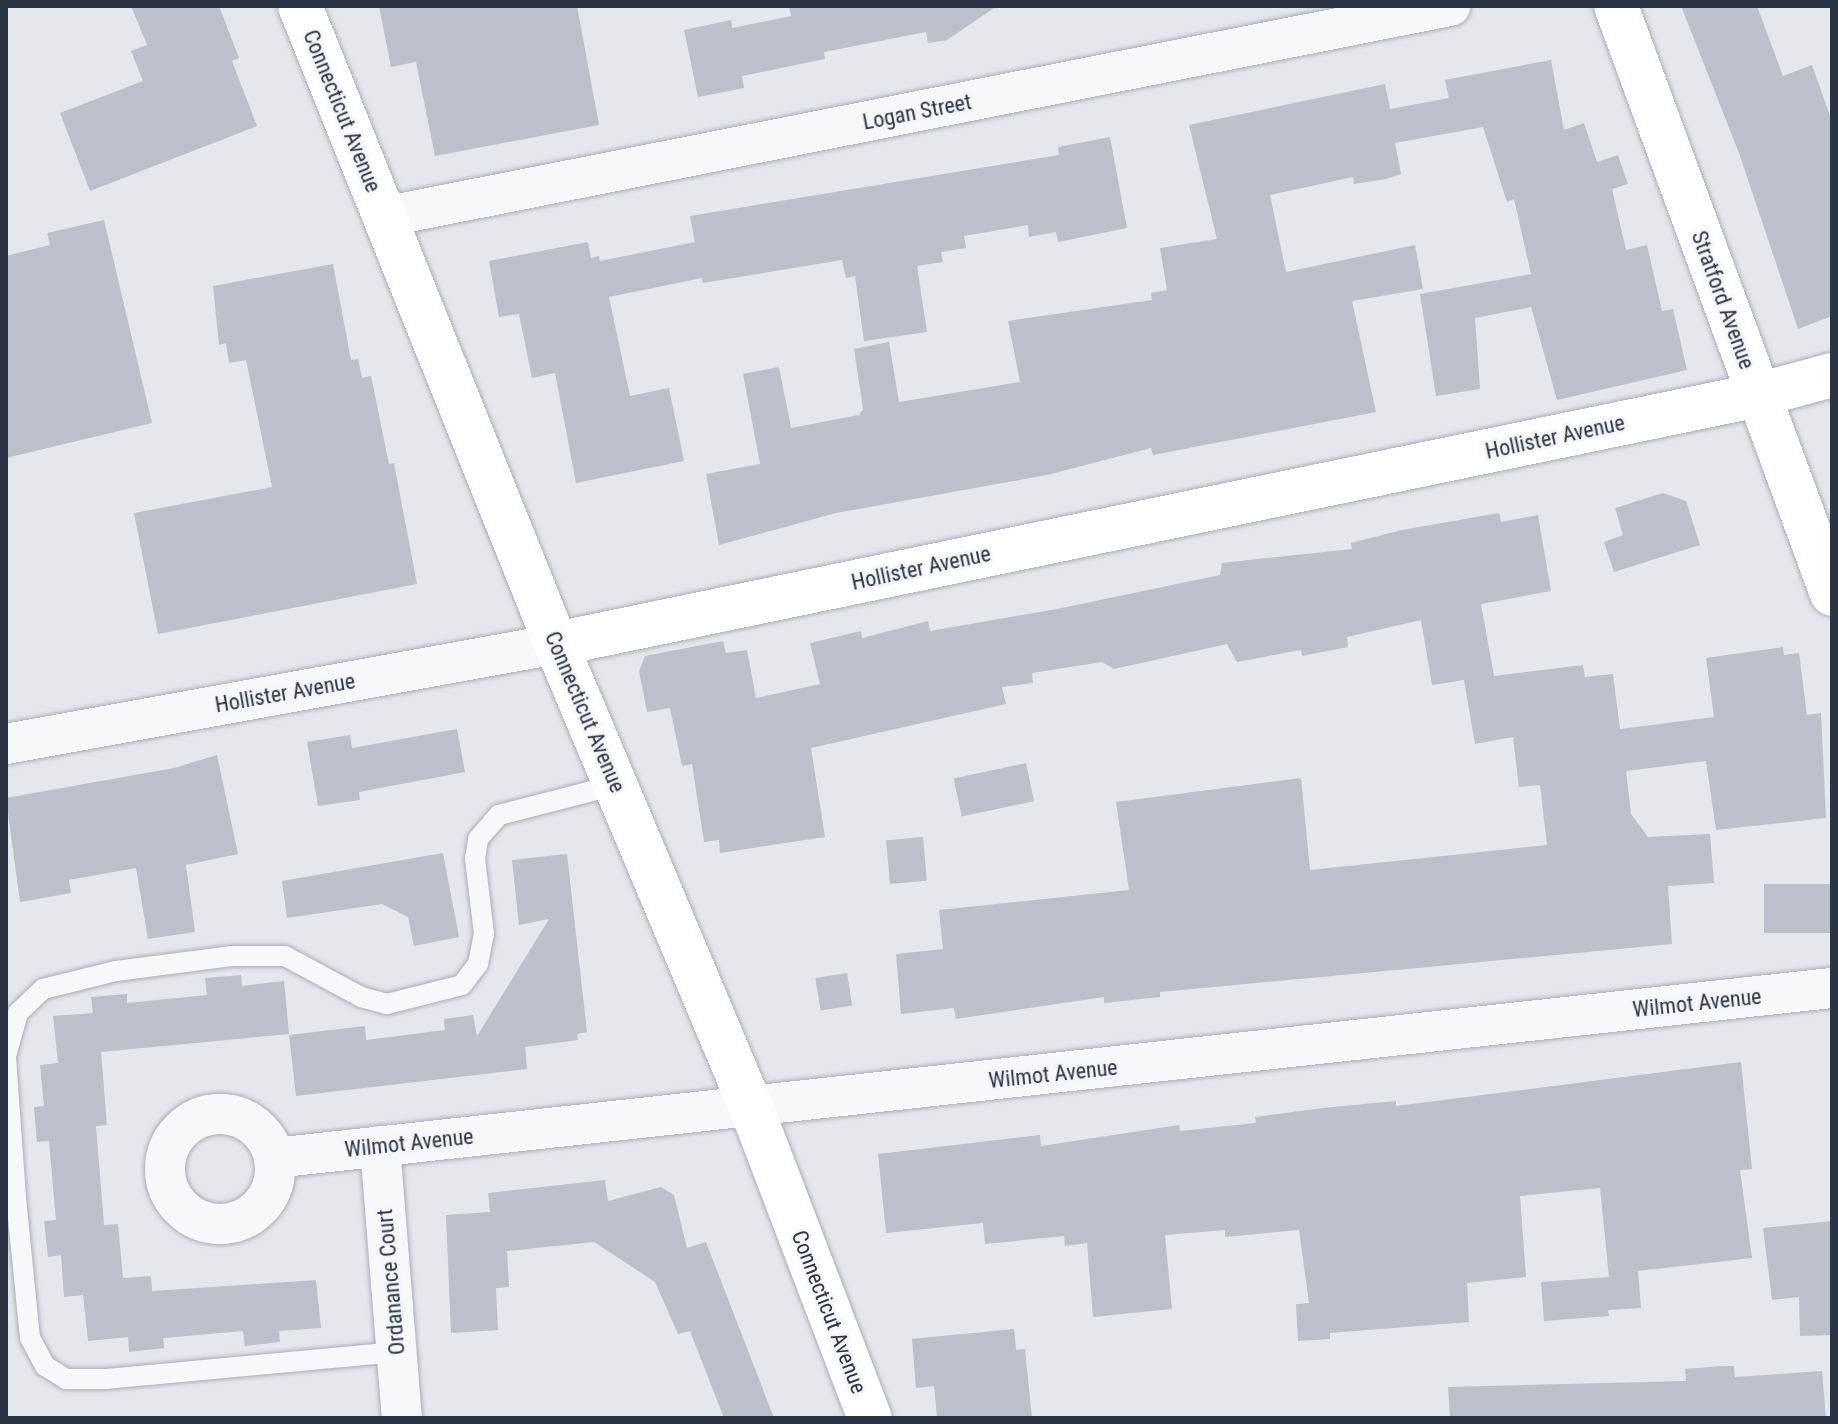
<!DOCTYPE html>
<style>
body{margin:0}
#map{position:relative;width:1838px;height:1424px;overflow:hidden;background:#e4e7ec;font-family:"Roboto Condensed",sans-serif}
div>[style]{position:absolute}
[style*='--x']{left:calc(var(--x)*1px);top:calc(var(--y)*1px);width:calc(var(--w)*1px);rotate:calc(var(--a)*1deg)}
.building>*{inset:0;background:#bbc0ca;transform-origin:0 0}
.roads{filter:drop-shadow(0 0 2px #a9aeb7) drop-shadow(0 0 2px #a9aeb7)}
.service>*{height:20px;margin:-10px;padding:0 10px;transform-origin:10px;border-radius:10px;background:#f7f8fa}
.minor>*{height:40px;margin:-20px;padding:0 20px;transform-origin:20px;border-radius:20px;background:#f7f8fa}
.minor>.ring{margin:-20px;padding:0;box-sizing:content-box;background:none;border:40px solid #f7f8fa;border-radius:50%}
.secondary>*{height:44px;margin:-22px;padding:0 22px;transform-origin:22px;border-radius:22px;background:#fff}
span{translate:-50% -50%;white-space:nowrap;text-align:center;line-height:1.15;-webkit-text-stroke:6px #f4f6f9;paint-order:stroke}
.street-label{font-size:22px;color:#2b3445}
.frame{position:absolute;inset:0;border:8px solid #2b3445;pointer-events:none}
</style>
<div id="map">
<div class="building">
<div style="clip-path:polygon(131px 6px,219px 6px,239px 58px,232px 61px,257px 126px,90px 191px,60px 113px,143px 81px,131px 51px,147px 45px)"></div>
<div style="clip-path:polygon(379px 6px,577px 6px,599px 125px,435px 156px,416px 62px,391px 67px)"></div>
<div style="clip-path:polygon(789px 6px,997px 6px,947px 40px,928px 43px,926px 32px,824px 52px,825px 59px,742px 76px,744px 88px,698px 97px,684px 30px,731px 20px,732px 28px,791px 16px)"></div>
<div style="clip-path:polygon(1681px 6px,1757px 6px,1783px 76px,1812px 65px,1832px 121px,1832px 316px,1798px 329px,1739px 153px)"></div>
<div style="clip-path:polygon(1551px 60px,1564px 130px,1584px 123px,1597px 162px,1618px 155px,1628px 184px,1612px 189px,1626px 250px,1647px 245px,1662px 311px,1673px 309px,1687px 370px,1557px 400px,1531px 307px,1475px 318px,1480px 389px,1436px 396px,1420px 294px,1531px 274px,1514px 199px,1507px 202px,1483px 127px,1395px 143px,1401px 174px,1386px 179px,1354px 184px,1353px 177px,1270px 195px,1286px 272px,1415px 245px,1423px 289px,1352px 301px,1376px 412px,1153px 455px,1151px 448px,1047px 475px,836px 513px,719px 545px,706px 474px,760px 464px,743px 374px,779px 367px,791px 428px,859px 415px,863px 409px,854px 349px,889px 342px,899px 402px,1020px 382px,1008px 321px,1152px 300px,1151px 293px,1167px 290px,1160px 248px,1217px 239px,1189px 125px,1385px 84px,1390px 109px,1449px 98px,1445px 80px)"></div>
<div style="clip-path:polygon(1110px 137px,1127px 228px,1058px 242px,1056px 232px,1029px 237px,1028px 225px,964px 236px,966px 248px,941px 252px,943px 262px,917px 266px,927px 332px,864px 341px,855px 276px,846px 278px,842px 260px,703px 283px,702px 278px,609px 297px,630px 396px,669px 388px,684px 461px,576px 483px,555px 373px,532px 378px,519px 314px,499px 317px,489px 261px,588px 242px,591px 258px,599px 256px,600px 261px,695px 242px,690px 216px,1059px 155px,1058px 147px)"></div>
<div style="clip-path:polygon(104px 220px,152px 423px,6px 458px,6px 256px,50px 245px,47px 233px)"></div>
<div style="clip-path:polygon(333px 264px,351px 360px,358px 359px,362px 378px,371px 376px,389px 464px,394px 463px,417px 584px,158px 634px,134px 513px,272px 487px,246px 360px,229px 363px,226px 343px,219px 345px,213px 286px)"></div>
<div style="clip-path:polygon(1663px 493px,1686px 501px,1700px 545px,1614px 572px,1604px 542px,1623px 535px,1615px 508px)"></div>
<div style="clip-path:polygon(1499px 513px,1501px 522px,1538px 515px,1551px 591px,1481px 604px,1494px 676px,1583px 665px,1585px 677px,1613px 674px,1620px 729px,1714px 717px,1706px 658px,1783px 647px,1784px 655px,1799px 653px,1807px 715px,1821px 713px,1826px 818px,1716px 830px,1706px 761px,1626px 771px,1631px 814px,1648px 837px,1710px 834px,1714px 883px,1668px 886px,1672px 944px,1160px 992px,1160px 997px,1104px 1003px,1104px 997px,956px 1019px,954px 1008px,901px 1014px,896px 954px,943px 949px,939px 910px,1129px 890px,1116px 802px,1301px 778px,1310px 870px,1547px 845px,1540px 785px,1519px 787px,1513px 737px,1475px 744px,1464px 680px,1432px 685px,1421px 620px,1347px 637px,1348px 647px,1302px 656px,1301px 650px,1237px 662px,1227px 644px,1114px 669px,1102px 662px,1032px 673px,1033px 683px,1002px 687px,1006px 704px,811px 748px,825px 837px,720px 853px,719px 840px,704px 842px,692px 764px,682px 766px,670px 708px,647px 712px,639px 671px,645px 656px,723px 641px,726px 653px,747px 650px,756px 698px,820px 684px,810px 643px,861px 631px,862px 638px,928px 621px,930px 631px,1057px 609px,1220px 575px,1222px 563px,1352px 549px,1351px 543px,1402px 530px)"></div>
<div style="clip-path:polygon(457px 729px,465px 772px,359px 792px,360px 800px,318px 806px,307px 742px,350px 735px,352px 748px)"></div>
<div style="clip-path:polygon(217px 755px,238px 854px,186px 865px,195px 932px,148px 939px,136px 868px,69px 880px,71px 893px,20px 902px,6px 798px,174px 768px)"></div>
<div style="left:1026px;top:763px;width:39px;height:74px;rotate:78deg"></div>
<div style="left:923px;top:837px;width:44px;height:37px;rotate:85deg"></div>
<div style="clip-path:polygon(443px 853px,459px 937px,414px 946px,408px 917px,382px 904px,287px 918px,282px 881px)"></div>
<div style="clip-path:polygon(567px 854px,587px 1032px,577px 1034px,578px 1040px,525px 1047px,527px 1069px,296px 1096px,289px 1035px,365px 1026px,366px 1040px,445px 1030px,444px 1019px,473px 1015px,477px 1036px,549px 919px,519px 925px,512px 860px)"></div>
<div style="left:1832px;top:884px;width:49px;height:68px;rotate:90deg"></div>
<div style="left:847px;top:973px;width:33px;height:32px;rotate:81deg"></div>
<div style="clip-path:polygon(241px 975px,242px 986px,284px 981px,289px 1034px,101px 1052px,107px 1125px,96px 1126px,104px 1225px,118px 1224px,123px 1278px,151px 1276px,152px 1291px,316px 1280px,321px 1328px,279px 1331px,280px 1342px,245px 1346px,243px 1331px,163px 1338px,164px 1348px,129px 1352px,128px 1337px,88px 1341px,83px 1295px,64px 1297px,61px 1255px,48px 1257px,44px 1221px,56px 1220px,49px 1141px,37px 1142px,34px 1107px,44px 1106px,40px 1065px,58px 1063px,53px 1016px,93px 1013px,91px 997px,127px 994px,127px 1003px,207px 995px,205px 978px)"></div>
<div style="clip-path:polygon(1741px 1062px,1752px 1169px,1740px 1170px,1752px 1258px,1638px 1271px,1641px 1308px,1608px 1310px,1609px 1316px,1544px 1321px,1541px 1282px,1609px 1277px,1600px 1188px,1520px 1196px,1526px 1277px,1467px 1283px,1469px 1322px,1330px 1333px,1330px 1339px,1298px 1341px,1296px 1304px,1309px 1303px,1299px 1230px,1225px 1237px,1225px 1230px,1165px 1235px,1172px 1309px,1093px 1317px,1087px 1243px,1065px 1246px,1064px 1236px,985px 1244px,983px 1223px,886px 1233px,878px 1154px,1040px 1135px,1041px 1146px,1179px 1125px,1180px 1131px,1256px 1123px,1255px 1117px,1323px 1108px,1396px 1101px,1396px 1106px)"></div>
<div style="clip-path:polygon(605px 1180px,608px 1201px,661px 1187px,674px 1195px,687px 1248px,706px 1242px,774px 1418px,724px 1418px,690px 1331px,678px 1334px,655px 1282px,594px 1242px,507px 1251px,509px 1287px,496px 1288px,498px 1330px,451px 1333px,446px 1215px,490px 1212px,488px 1193px)"></div>
<div style="clip-path:polygon(1832px 1221px,1832px 1335px,1800px 1336px,1799px 1297px,1772px 1300px,1763px 1228px)"></div>
<div style="clip-path:polygon(1014px 1329px,1016px 1350px,1025px 1349px,1032px 1418px,937px 1418px,934px 1386px,916px 1388px,912px 1339px)"></div>
<div style="clip-path:polygon(1721px 1366px,1734px 1366px,1735px 1377px,1822px 1371px,1826px 1418px,1450px 1418px,1448px 1387px,1686px 1381px,1685px 1369px)"></div>
</div>
<div class="roads">
<div class="service">
<div style="--x:397;--y:1352;--w:291;--a:174.7"></div>
<div style="--x:107;--y:1379;--w:41;--a:180"></div>
<div style="--x:66;--y:1379;--w:25;--a:-148"></div>
<div style="--x:45;--y:1366;--w:32;--a:-118"></div>
<div style="--x:30;--y:1338;--w:142;--a:-95.7"></div>
<div style="--x:16;--y:1197;--w:141;--a:-94.1"></div>
<div style="--x:6;--y:1056;--w:45;--a:-74.4"></div>
<div style="--x:18;--y:1013;--w:35;--a:-44"></div>
<div style="--x:43;--y:989;--w:75;--a:-13.9"></div>
<div style="--x:116;--y:971;--w:116;--a:-7.4"></div>
<div style="--x:231;--y:956;--w:54;--a:0"></div>
<div style="--x:285;--y:956;--w:86;--a:28.3"></div>
<div style="--x:361;--y:997;--w:27;--a:15"></div>
<div style="--x:387;--y:1004;--w:77;--a:-14.2"></div>
<div style="--x:462;--y:985;--w:26;--a:-53"></div>
<div style="--x:478;--y:964;--w:31;--a:-79"></div>
<div style="--x:484;--y:934;--w:76;--a:-96.8"></div>
<div style="--x:475;--y:859;--w:20;--a:-81"></div>
<div style="--x:478;--y:839;--w:32;--a:-49"></div>
<div style="--x:499;--y:815;--w:120;--a:-14.5"></div>
</div>
<div class="minor">
<div style="--x:383;--y:217;--w:1088;--a:-11.19"></div>
<div style="--x:6;--y:744;--w:559;--a:-10.3"></div>
<div class="ring" style="left:165px;top:1114px;width:70px;height:70px"></div>
<div style="--x:380;--y:1146;--w:273;--a:85.4"></div>
<div style="--x:274;--y:1158;--w:1567;--a:-6.23"></div>
</div>
<div class="secondary">
<div style="--x:300;--y:6;--w:687;--a:68.14"></div>
<div style="--x:556;--y:644;--w:502;--a:67.16"></div>
<div style="--x:751;--y:1107;--w:333;--a:69.1"></div>
<div style="--x:1616;--y:6;--w:626;--a:69.83"></div>
<div style="--x:556;--y:644;--w:1228;--a:-11.7"></div>
<div style="--x:1758;--y:395;--w:77;--a:-15.1"></div>
</div>
</div>
<div class="street-label">
<span style="left:342px;top:111px;rotate:68deg">Connecticut Avenue</span>
<span style="left:917px;top:112px;rotate:-11deg">Logan Street</span>
<span style="left:1723px;top:300px;rotate:70deg">Stratford Avenue</span>
<span style="left:1555px;top:437px;rotate:-12deg">Hollister Avenue</span>
<span style="left:921px;top:568px;rotate:-12deg">Hollister Avenue</span>
<span style="left:285px;top:693px;rotate:-10deg">Hollister Avenue</span>
<span style="left:585px;top:712px;rotate:67deg">Connecticut Avenue</span>
<span style="left:1697px;top:1003px;rotate:-6deg">Wilmot Avenue</span>
<span style="left:1053px;top:1074px;rotate:-6deg">Wilmot Avenue</span>
<span style="left:409px;top:1143px;rotate:-6deg">Wilmot Avenue</span>
<span style="left:391px;top:1282px;rotate:-95deg">Ordanance Court</span>
<span style="left:829px;top:1312px;rotate:69deg">Connecticut Avenue</span>
</div>
<div class="frame"></div>
</div>
